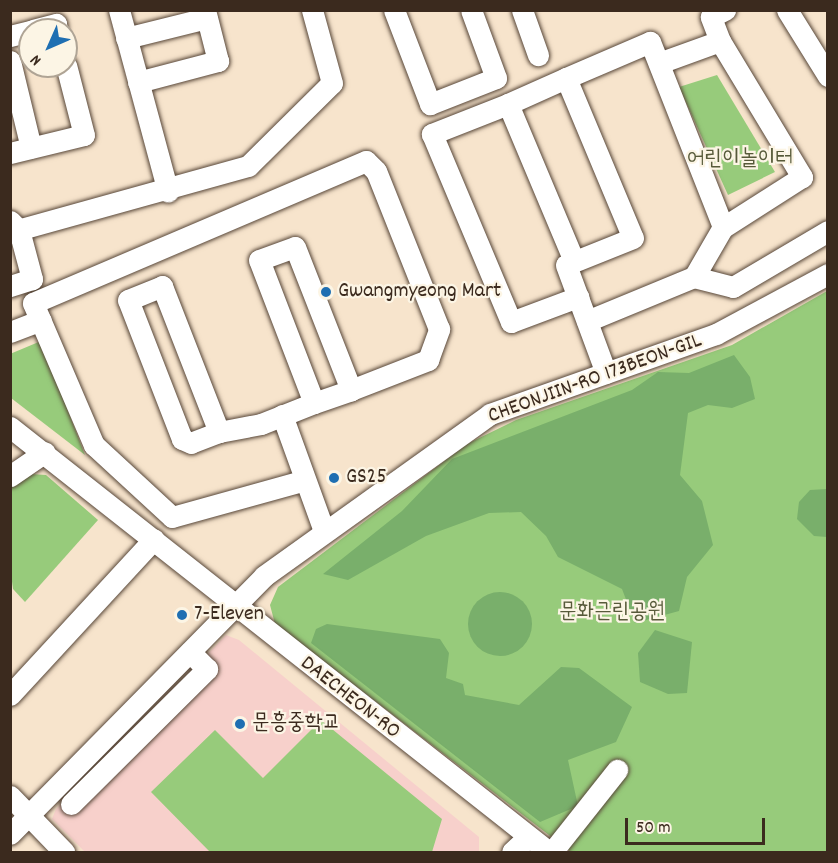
<!DOCTYPE html>
<meta charset="utf-8">
<style>
body{margin:0}
#map{position:relative;width:838px;height:863px;overflow:hidden;background:#f7e4cc;font-family:Dekko,"Poor Story",sans-serif}
div>[style]{position:absolute}
[style*='--x']{left:calc(var(--x)*1px);top:calc(var(--y)*1px);width:calc(var(--w)*1px);rotate:calc(var(--a)*1deg)}
.built>*{inset:0;background:#f7d0cb}
.green>*{inset:0;background:#97cb7b}
.forest>*{inset:0;background:#79af6b}
.round{border-radius:50%}
.roads{filter:drop-shadow(0 0 2px #574638) drop-shadow(0 0 2px #574638)}
.minor>*{height:21px;margin:-10.5px;padding:0 10.5px;transform-origin:10.5px;border-radius:10.5px;background:#fff}
.dots>*{width:16px;height:16px;translate:-50% -50%;box-sizing:border-box;border:3px solid #fcf5e5;border-radius:50%}
span{translate:-50% -50%;white-space:nowrap;text-align:center;line-height:1.15;-webkit-text-stroke:4.5px #fcf5e5;paint-order:stroke}
.park-label{font-size:22px;color:#575a3a}
.poi-label{font-size:22px;color:#3b2a1e}
.left{translate:0 -50%;text-align:left}
.street-label{font-size:22px;color:#3b2a1e}
.frame{position:absolute;inset:0;border:12px solid #3b2a1e;pointer-events:none}
.north{position:absolute;left:18px;top:18px;width:60px;height:60px;box-sizing:border-box;background:#fcf5e5;border:2px solid #afa495;border-radius:50%;rotate:225deg;font-size:16px;font-weight:700;line-height:24px;text-align:center;color:#3b2a1e}
.north::after{content:'';display:block;margin:auto;width:21px;height:27px;background:#1f6fb2;clip-path:polygon(50% 0,100% 100%,50% 72%,0 100%)}
.scale{position:absolute;left:625px;top:818px;width:140px;height:27px;box-sizing:border-box;border:3px solid #3b2a1e;border-top:0;padding-left:8px;font-size:18px;line-height:21px;white-space:nowrap;color:#3b2a1e;-webkit-text-stroke:4px #fcf5e5;paint-order:stroke}
</style>
<div id="map">
<div class="built">
<div style="clip-path:polygon(226px 635px,239px 640px,479px 837px,479px 852px,85px 852px,52px 819px,56px 809px)"></div>
</div>
<div class="green">
<div style="clip-path:polygon(717px 75px,775px 172px,728px 195px,679px 87px)"></div>
<div style="clip-path:polygon(827px 291px,827px 852px,571px 852px,275px 624px,270px 605px,278px 587px,467px 444px,516px 420px,732px 345px)"></div>
<div style="clip-path:polygon(41px 341px,85px 455px,11px 398px,10px 354px)"></div>
<div style="clip-path:polygon(31px 474px,46px 475px,98px 520px,25px 602px,13px 589px,11px 574px,11px 480px)"></div>
<div style="clip-path:polygon(321px 720px,442px 819px,432px 852px,210px 852px,151px 792px,215px 730px,263px 778px)"></div>
</div>
<div class="forest">
<div style="clip-path:polygon(734px 355px,750px 377px,755px 399px,732px 408px,708px 405px,688px 413px,680px 475px,702px 501px,713px 545px,687px 577px,679px 611px,635px 623px,622px 589px,558px 557px,546px 536px,521px 512px,489px 513px,426px 536px,348px 580px,323px 574px,402px 511px,452px 459px,632px 390px,658px 372px,689px 373px)"></div>
<div style="clip-path:polygon(827px 489px,827px 537px,814px 536px,797px 519px,799px 502px,810px 490px)"></div>
<div class="round" style="left:468px;top:592px;width:64px;height:64px"></div>
<div style="clip-path:polygon(327px 624px,440px 639px,449px 653px,446px 678px,463px 684px,465px 695px,519px 705px,561px 667px,579px 668px,632px 707px,616px 742px,568px 760px,578px 806px,540px 822px,311px 643px,316px 629px)"></div>
<div style="clip-path:polygon(655px 630px,692px 642px,687px 693px,668px 694px,640px 682px,638px 653px)"></div>
</div>
<div class="roads">
<div class="minor">
<div style="--x:119;--y:10;--w:188;--a:74.9"></div>
<div style="--x:394;--y:10;--w:101;--a:69"></div>
<div style="--x:430;--y:104;--w:71;--a:-21.5"></div>
<div style="--x:496;--y:78;--w:72;--a:-110.2"></div>
<div style="--x:522;--y:10;--w:48;--a:70.4"></div>
<div style="--x:787;--y:10;--w:78;--a:58.2"></div>
<div style="--x:33;--y:30;--w:24;--a:-15"></div>
<div style="--x:56;--y:24;--w:6;--a:81"></div>
<div style="--x:10;--y:36;--w:21;--a:-14"></div>
<div style="--x:126;--y:38;--w:83;--a:-13.9"></div>
<div style="--x:720;--y:41;--w:26;--a:-111"></div>
<div style="--x:711;--y:17;--w:16;--a:-27"></div>
<div style="--x:10;--y:61;--w:89;--a:76.4"></div>
<div style="--x:659;--y:63;--w:65;--a:-19.8"></div>
<div style="--x:720;--y:41;--w:159;--a:58.9"></div>
<div style="--x:802;--y:177;--w:95;--a:147.5"></div>
<div style="--x:566;--y:78;--w:64;--a:155.9"></div>
<div style="--x:508;--y:104;--w:170;--a:67.2"></div>
<div style="--x:138;--y:82;--w:83;--a:-14.7"></div>
<div style="--x:218;--y:61;--w:53;--a:-104.3"></div>
<div style="--x:508;--y:104;--w:82;--a:158.5"></div>
<div style="--x:432;--y:134;--w:204;--a:67.2"></div>
<div style="--x:511;--y:322;--w:72;--a:-20.5"></div>
<div style="--x:10;--y:153;--w:76;--a:-13.7"></div>
<div style="--x:84;--y:135;--w:72;--a:-104.4"></div>
<div style="--x:10;--y:221;--w:13;--a:45"></div>
<div style="--x:19;--y:230;--w:51;--a:75.1"></div>
<div style="--x:32;--y:279;--w:23;--a:162"></div>
<div style="--x:10;--y:232;--w:247;--a:-15.5"></div>
<div style="--x:248;--y:166;--w:118;--a:-44.7"></div>
<div style="--x:332;--y:83;--w:76;--a:-105.3"></div>
<div style="--x:694;--y:277;--w:40;--a:14.4"></div>
<div style="--x:733;--y:287;--w:110;--a:-30.5"></div>
<div style="--x:162;--y:286;--w:157;--a:68.7"></div>
<div style="--x:219;--y:432;--w:30;--a:159"></div>
<div style="--x:191;--y:443;--w:10;--a:-156"></div>
<div style="--x:182;--y:439;--w:149;--a:-111.2"></div>
<div style="--x:128;--y:300;--w:37;--a:-22"></div>
<div style="--x:587;--y:321;--w:116;--a:-22.4"></div>
<div style="--x:694;--y:277;--w:58;--a:-59.9"></div>
<div style="--x:723;--y:227;--w:199;--a:-111.5"></div>
<div style="--x:650;--y:42;--w:91;--a:156.8"></div>
<div style="--x:566;--y:78;--w:173;--a:67.3"></div>
<div style="--x:633;--y:238;--w:72;--a:158.1"></div>
<div style="--x:566;--y:265;--w:115;--a:69.7"></div>
<div style="--x:10;--y:332;--w:33;--a:-21"></div>
<div style="--x:314;--y:403;--w:39;--a:-19"></div>
<div style="--x:282;--y:415;--w:123;--a:70.1"></div>
<div style="--x:10;--y:427;--w:686;--a:38.26"></div>
<div style="--x:219;--y:432;--w:43;--a:-10.8"></div>
<div style="--x:261;--y:424;--w:57;--a:-21.6"></div>
<div style="--x:314;--y:403;--w:153;--a:-111"></div>
<div style="--x:259;--y:260;--w:38;--a:-20"></div>
<div style="--x:295;--y:247;--w:154;--a:68.6"></div>
<div style="--x:351;--y:390;--w:83;--a:-21.3"></div>
<div style="--x:428;--y:360;--w:33;--a:-70"></div>
<div style="--x:439;--y:329;--w:170;--a:-111.7"></div>
<div style="--x:376;--y:171;--w:14;--a:-135"></div>
<div style="--x:366;--y:161;--w:362;--a:156.9"></div>
<div style="--x:33;--y:303;--w:155;--a:66.8"></div>
<div style="--x:94;--y:445;--w:106;--a:42.7"></div>
<div style="--x:172;--y:517;--w:138;--a:-15.5"></div>
<div style="--x:10;--y:476;--w:42;--a:-34.4"></div>
<div style="--x:10;--y:695;--w:212;--a:-47.3"></div>
<div style="--x:10;--y:796;--w:78;--a:46"></div>
<div style="--x:71;--y:804;--w:192;--a:-44.8"></div>
<div style="--x:207;--y:669;--w:24;--a:-135"></div>
<div style="--x:10;--y:834;--w:362;--a:-45.4"></div>
<div style="--x:264;--y:576;--w:278;--a:-35.6"></div>
<div style="--x:490;--y:414;--w:240;--a:-19.5"></div>
<div style="--x:716;--y:334;--w:127;--a:-28.2"></div>
<div style="--x:512;--y:852;--w:22;--a:-43"></div>
<div style="--x:552;--y:852;--w:105;--a:-51.6"></div>
</div>
</div>
<div class="dots">
<div style="left:326px;top:292px;background:#1f6fb2"></div>
<div style="left:334px;top:478px;background:#1f6fb2"></div>
<div style="left:182px;top:615px;background:#1f6fb2"></div>
<div style="left:240px;top:724px;background:#1f6fb2"></div>
</div>
<div class="park-label">
<span style="left:740px;top:160px">어린이놀이터</span>
<span style="left:612px;top:613px">문화근린공원</span>
</div>
<div class="poi-label">
<span class="left" style="left:338px;top:292px">Gwangmyeong Mart</span>
<span class="left" style="left:346px;top:478px">GS25</span>
<span class="left" style="left:194px;top:615px">7-Eleven</span>
<span class="left" style="left:252px;top:724px">문흥중학교</span>
</div>
<div class="street-label">
<span style="left:595px;top:379px;rotate:-20deg">CHEONJIIN-RO 173BEON-GIL</span>
<span style="left:350px;top:698px;rotate:38deg">DAECHEON-RO</span>
</div>
<div class="frame"></div>
<div class="north">N</div>
<div class="scale">50 m</div>
</div>
